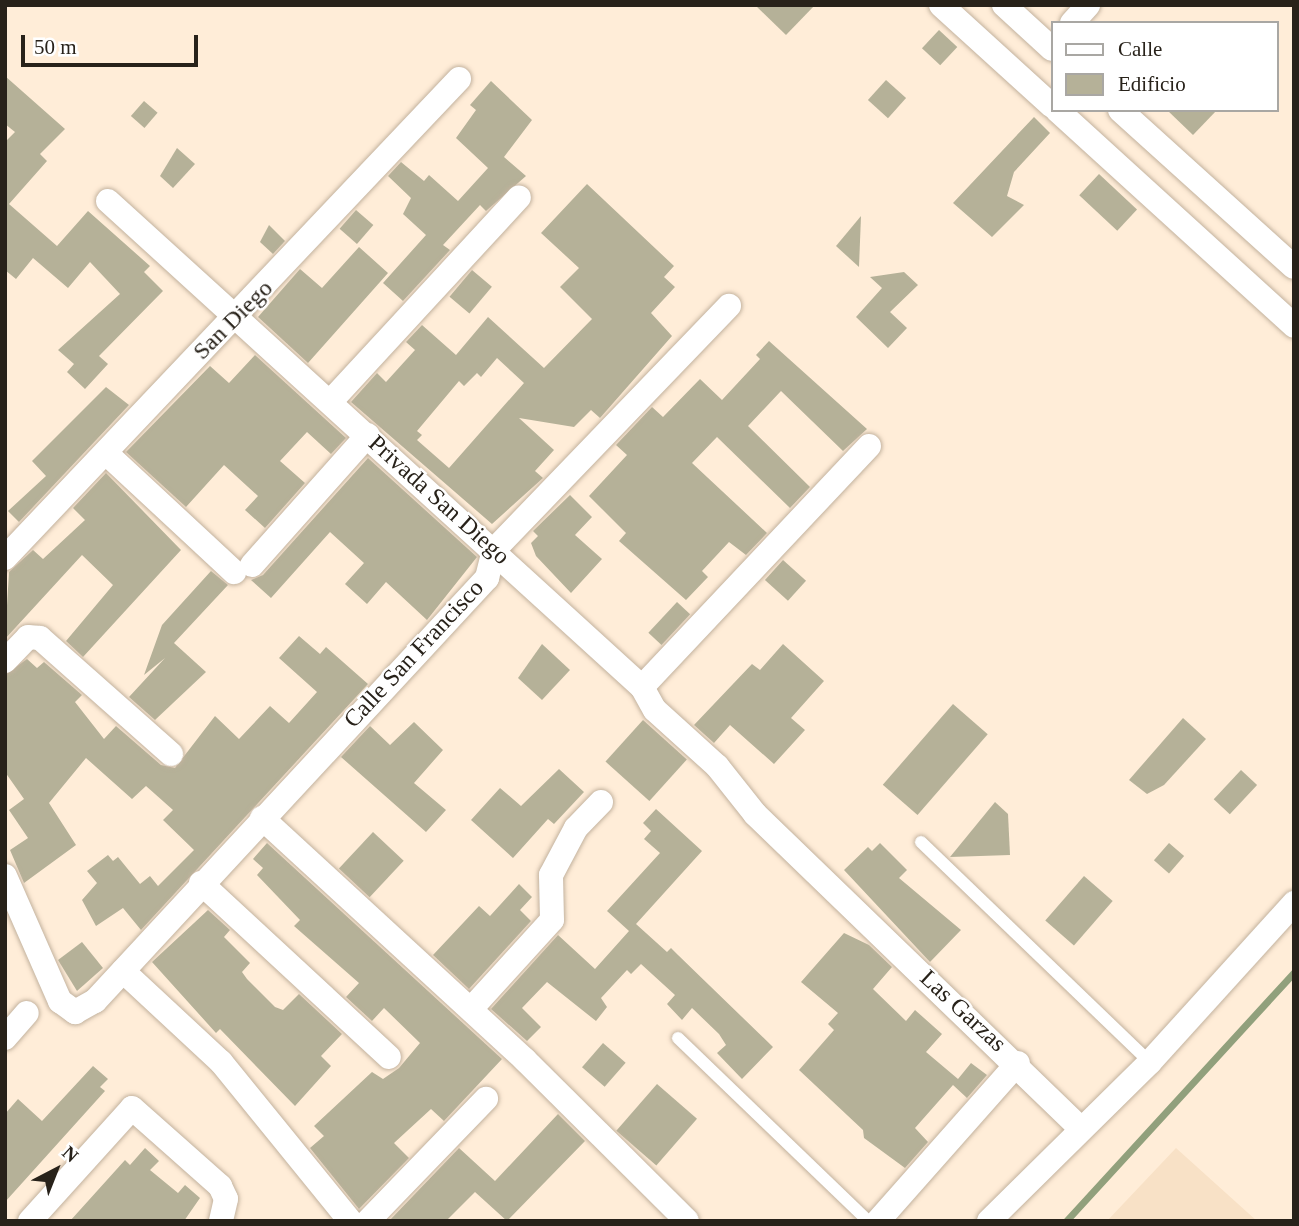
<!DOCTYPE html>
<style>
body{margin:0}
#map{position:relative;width:1299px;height:1226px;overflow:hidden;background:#ffedd8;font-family:"Times New Roman",serif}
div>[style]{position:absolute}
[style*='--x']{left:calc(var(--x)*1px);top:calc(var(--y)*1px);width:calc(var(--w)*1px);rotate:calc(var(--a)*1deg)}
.built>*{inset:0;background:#f8e1c6}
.stream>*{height:7px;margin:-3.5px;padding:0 3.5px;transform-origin:3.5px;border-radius:3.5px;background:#91a07c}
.building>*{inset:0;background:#b5b198;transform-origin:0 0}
.roads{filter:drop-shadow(0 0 2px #c3b29e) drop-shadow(0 0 2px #c3b29e)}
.service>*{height:12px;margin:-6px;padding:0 6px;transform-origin:6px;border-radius:6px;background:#fff}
.minor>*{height:24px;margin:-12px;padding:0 12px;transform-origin:12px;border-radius:12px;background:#fff}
span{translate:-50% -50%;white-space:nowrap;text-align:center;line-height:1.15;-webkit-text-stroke:5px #fff;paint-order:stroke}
.street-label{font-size:24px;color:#28221a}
.frame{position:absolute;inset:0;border:7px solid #28221a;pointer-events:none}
.legend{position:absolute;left:1051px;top:21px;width:228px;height:91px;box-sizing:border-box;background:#fff;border:2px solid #a9a7a3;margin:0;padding:9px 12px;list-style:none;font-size:21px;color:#28221a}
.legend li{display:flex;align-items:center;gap:14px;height:35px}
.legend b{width:35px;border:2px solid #a9a7a3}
.north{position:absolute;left:21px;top:1135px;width:70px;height:70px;-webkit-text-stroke:5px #fff;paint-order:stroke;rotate:42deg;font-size:19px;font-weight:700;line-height:28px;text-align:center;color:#28221a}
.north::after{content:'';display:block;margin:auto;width:24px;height:32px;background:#28221a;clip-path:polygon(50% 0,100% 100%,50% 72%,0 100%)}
.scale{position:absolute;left:21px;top:35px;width:177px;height:32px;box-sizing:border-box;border:4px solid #28221a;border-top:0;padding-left:9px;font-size:21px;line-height:24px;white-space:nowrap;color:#28221a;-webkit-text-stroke:5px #fff;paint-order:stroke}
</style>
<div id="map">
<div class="built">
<div style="clip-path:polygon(1176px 1148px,1257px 1221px,1107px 1221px)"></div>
</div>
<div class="stream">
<div style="--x:1066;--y:1221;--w:338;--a:-47.5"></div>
</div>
<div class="building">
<div style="clip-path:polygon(755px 5px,815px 5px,786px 35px)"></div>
<div style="left:939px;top:30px;width:25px;height:25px;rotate:43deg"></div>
<div style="clip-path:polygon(5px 76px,65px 129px,40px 154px,47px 161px,9px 204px,57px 246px,88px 211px,150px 266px,144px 272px,163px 291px,99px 356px,108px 364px,85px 389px,67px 372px,74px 364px,58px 350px,120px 294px,90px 262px,68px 288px,33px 258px,16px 279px,5px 270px,5px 142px,15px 132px,5px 124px)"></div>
<div style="left:886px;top:80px;width:27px;height:27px;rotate:42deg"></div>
<div style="clip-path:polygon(491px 81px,532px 120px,504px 157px,526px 176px,486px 211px,480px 205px,443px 245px,450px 250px,403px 301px,383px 283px,426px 235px,403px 214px,411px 198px,388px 176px,401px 162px,424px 181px,429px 175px,458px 201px,488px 168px,456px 138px,476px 110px,470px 105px)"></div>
<div style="left:144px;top:101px;width:18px;height:20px;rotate:41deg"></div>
<div style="clip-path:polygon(1167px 110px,1217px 110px,1193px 135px)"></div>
<div style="clip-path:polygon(1034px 117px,1050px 133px,1014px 172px,1007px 196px,1024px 205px,992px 237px,953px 203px)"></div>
<div style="clip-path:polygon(177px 148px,195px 164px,173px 188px,160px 176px)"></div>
<div style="left:1099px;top:174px;width:52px;height:29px;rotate:43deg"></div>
<div style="clip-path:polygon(evenodd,587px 184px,674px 266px,664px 277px,675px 287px,651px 313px,672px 336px,600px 418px,591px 410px,574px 427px,519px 418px,554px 450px,535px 471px,543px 478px,492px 524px,351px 402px,377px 373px,386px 382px,415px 350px,406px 342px,422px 325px,456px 355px,488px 317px,544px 368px,592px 319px,560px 287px,579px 268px,541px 233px,587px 184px,497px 358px,524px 383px,449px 468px,417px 440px,422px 435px,417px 431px,459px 381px,464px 386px,477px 373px,481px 377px,497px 358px)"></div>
<div style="left:356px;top:210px;width:23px;height:25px;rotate:41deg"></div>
<div style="clip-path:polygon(861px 216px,859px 267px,836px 246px)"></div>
<div style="clip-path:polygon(269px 225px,285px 241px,273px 254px,260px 242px)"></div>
<div style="clip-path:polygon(359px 247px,388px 273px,308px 363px,258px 317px,300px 269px,322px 288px)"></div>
<div style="left:472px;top:270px;width:26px;height:35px;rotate:40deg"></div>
<div style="clip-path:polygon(904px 272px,918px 285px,890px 312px,907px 328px,888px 348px,856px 317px,882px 288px,870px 277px)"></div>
<div style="clip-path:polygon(769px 341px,867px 429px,843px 451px,781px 391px,748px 426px,810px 487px,790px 508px,717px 437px,692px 463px,767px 533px,746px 555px,729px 542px,702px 571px,708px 577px,686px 600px,619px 541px,626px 533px,589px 496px,627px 455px,616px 445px,652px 407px,663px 417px,700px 379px,722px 400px,760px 359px,756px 355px)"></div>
<div style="clip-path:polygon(255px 355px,346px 438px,331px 454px,307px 432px,280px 461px,305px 483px,265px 528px,245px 510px,258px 496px,224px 465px,186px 507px,126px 452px,210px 366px,229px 383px)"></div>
<div style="clip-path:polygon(106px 387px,129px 405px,19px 522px,8px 511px,46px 476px,32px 461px)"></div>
<div style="clip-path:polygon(368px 458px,477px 557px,427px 620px,386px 582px,367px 604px,345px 584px,364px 563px,330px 532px,271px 598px,251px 580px,263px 575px)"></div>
<div style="clip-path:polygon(106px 473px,181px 550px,83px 657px,66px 641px,113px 585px,82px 555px,5px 639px,9px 572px,33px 550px,43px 559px,85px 520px,73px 508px)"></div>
<div style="clip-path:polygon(570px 495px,592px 517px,575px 535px,602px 559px,571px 593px,536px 556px,531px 543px,538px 536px,533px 531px)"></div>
<div style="left:783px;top:560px;width:31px;height:27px;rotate:42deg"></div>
<div style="clip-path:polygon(211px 571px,228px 585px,174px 643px,206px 672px,155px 720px,129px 697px,165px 658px,144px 675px,162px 625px)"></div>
<div style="left:677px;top:602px;width:18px;height:42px;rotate:43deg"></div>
<div style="clip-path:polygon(299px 636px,320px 654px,326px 647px,368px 684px,141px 930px,123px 908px,96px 926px,82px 900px,97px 883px,87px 871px,108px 855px,113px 861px,118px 857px,140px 884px,150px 876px,158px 886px,194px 850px,163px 820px,173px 810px,146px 786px,132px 799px,86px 758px,49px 803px,76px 845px,24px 883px,10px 850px,28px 838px,9px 810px,24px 799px,5px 772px,5px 675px,27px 659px,37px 668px,44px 662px,82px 695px,75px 702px,104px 739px,116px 726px,161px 765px,175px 768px,215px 716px,239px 739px,270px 706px,289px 723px,317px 692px,279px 658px)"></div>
<div style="clip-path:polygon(542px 644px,570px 670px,542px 700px,518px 678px)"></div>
<div style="clip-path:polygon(783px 644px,824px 681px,791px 718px,805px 730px,774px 764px,730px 725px,714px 743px,694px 725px,752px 664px,760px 670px)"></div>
<div style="left:953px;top:704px;width:46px;height:107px;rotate:41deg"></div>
<div style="clip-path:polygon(1183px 718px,1206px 739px,1164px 785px,1147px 794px,1129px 780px)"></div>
<div style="left:643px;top:720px;width:59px;height:56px;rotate:42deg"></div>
<div style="clip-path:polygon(414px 722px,443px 750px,414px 783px,446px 810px,426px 832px,341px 757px,370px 726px,390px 745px)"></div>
<div style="clip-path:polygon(559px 769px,584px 792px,554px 824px,548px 819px,513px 858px,471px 820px,500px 788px,521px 806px)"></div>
<div style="left:1241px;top:770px;width:22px;height:40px;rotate:43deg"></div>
<div style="clip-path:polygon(995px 802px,1008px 814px,1010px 855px,950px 857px)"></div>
<div style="clip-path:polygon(656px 809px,702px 851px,636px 924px,667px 952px,671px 948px,678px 955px,773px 1047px,742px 1079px,717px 1053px,726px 1045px,719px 1034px,692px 1008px,682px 1020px,667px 1004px,675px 995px,641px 964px,631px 974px,627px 970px,601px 998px,607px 1007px,596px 1021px,547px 982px,522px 1008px,541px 1027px,527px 1041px,491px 1009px,558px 935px,595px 969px,629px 931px,607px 911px,660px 853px,644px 839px,651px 831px,643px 823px)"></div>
<div style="left:373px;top:832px;width:42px;height:50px;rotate:43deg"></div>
<div style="clip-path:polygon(267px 843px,502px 1059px,444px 1121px,431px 1109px,394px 1143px,409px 1158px,359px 1209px,310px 1148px,324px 1136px,314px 1126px,372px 1072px,383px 1079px,399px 1068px,420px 1043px,384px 1008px,372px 1021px,346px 997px,359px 983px,294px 926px,300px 920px,257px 875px,263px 868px,253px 859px)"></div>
<div style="clip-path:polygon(880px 843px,907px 870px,899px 878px,961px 930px,930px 962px,844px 870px,868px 847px,872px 851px)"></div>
<div style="left:1169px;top:843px;width:20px;height:23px;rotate:41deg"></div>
<div style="left:1084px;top:876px;width:38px;height:59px;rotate:41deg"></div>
<div style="clip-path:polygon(519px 884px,532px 897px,520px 910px,531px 921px,469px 989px,433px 955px,479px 906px,490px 916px)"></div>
<div style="clip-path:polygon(208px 910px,230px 930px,224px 937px,250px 963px,242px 972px,247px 979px,275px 1007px,283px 1010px,299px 994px,342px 1034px,321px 1056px,331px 1066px,295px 1106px,220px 1029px,216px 1033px,152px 962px)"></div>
<div style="clip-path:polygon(844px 933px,869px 945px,892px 967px,873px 989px,906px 1021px,915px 1010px,942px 1034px,926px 1052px,958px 1079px,971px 1063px,987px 1075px,967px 1098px,953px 1085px,915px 1128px,928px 1142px,905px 1168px,864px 1138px,863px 1130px,799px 1070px,834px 1030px,828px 1024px,838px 1013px,801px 982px)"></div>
<div style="clip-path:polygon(82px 942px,103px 968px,77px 991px,58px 960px)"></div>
<div style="left:603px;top:1043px;width:30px;height:32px;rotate:41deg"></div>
<div style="clip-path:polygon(93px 1066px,108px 1079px,100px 1087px,105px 1091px,5px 1202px,5px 1114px,18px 1099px,42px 1121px)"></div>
<div style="left:657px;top:1084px;width:53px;height:62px;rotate:41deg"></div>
<div style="clip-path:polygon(558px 1114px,585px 1141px,507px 1221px,475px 1192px,446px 1221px,389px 1221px,459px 1148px,495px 1181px)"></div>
<div style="clip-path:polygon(145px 1148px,159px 1161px,150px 1170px,178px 1193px,185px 1185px,200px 1198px,184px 1221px,70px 1221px,125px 1160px,130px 1165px)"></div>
</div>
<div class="roads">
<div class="service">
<div style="--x:921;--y:842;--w:318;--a:43.9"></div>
<div style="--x:678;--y:1038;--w:264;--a:43.9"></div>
</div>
<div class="minor">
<div style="--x:941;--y:5;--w:150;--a:42.3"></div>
<div style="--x:1004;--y:5;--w:65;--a:42.5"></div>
<div style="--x:1072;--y:23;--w:24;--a:-48"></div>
<div style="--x:1057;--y:110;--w:321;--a:42.3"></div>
<div style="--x:1120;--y:110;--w:234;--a:42.1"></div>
<div style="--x:108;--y:201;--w:722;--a:42.31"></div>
<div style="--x:642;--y:687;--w:26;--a:61"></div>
<div style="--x:655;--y:710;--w:84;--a:42.1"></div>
<div style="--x:717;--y:766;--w:61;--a:51.6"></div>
<div style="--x:755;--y:814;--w:450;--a:44"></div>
<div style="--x:331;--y:401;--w:277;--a:-47.3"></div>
<div style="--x:106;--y:453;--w:175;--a:42.9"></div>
<div style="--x:5;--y:558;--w:660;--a:-46.53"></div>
<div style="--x:252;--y:565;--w:174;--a:-48.3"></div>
<div style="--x:5;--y:661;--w:33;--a:-46"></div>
<div style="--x:28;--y:637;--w:12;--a:5"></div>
<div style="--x:40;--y:638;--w:175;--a:41.5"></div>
<div style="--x:642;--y:687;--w:331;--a:-46.7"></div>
<div style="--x:262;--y:818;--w:357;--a:42.6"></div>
<div style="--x:525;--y:1060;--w:228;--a:44.8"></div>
<div style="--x:5;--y:876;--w:137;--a:66.3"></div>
<div style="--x:60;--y:1001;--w:19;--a:36"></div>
<div style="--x:75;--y:1012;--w:23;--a:-29"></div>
<div style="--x:95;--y:1001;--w:577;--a:-47.18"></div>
<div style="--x:487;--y:578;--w:29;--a:-76"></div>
<div style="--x:494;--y:550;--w:339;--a:-46.1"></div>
<div style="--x:201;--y:883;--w:256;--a:42.8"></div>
<div style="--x:123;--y:971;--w:134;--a:42.9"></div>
<div style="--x:221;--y:1062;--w:205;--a:50.9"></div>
<div style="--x:471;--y:1009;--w:120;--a:-47.7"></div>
<div style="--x:552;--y:920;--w:45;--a:-91.3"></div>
<div style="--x:551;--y:875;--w:53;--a:-62"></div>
<div style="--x:576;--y:828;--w:36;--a:-46"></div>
<div style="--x:5;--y:1038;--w:33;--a:-49"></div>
<div style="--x:30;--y:1221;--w:152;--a:-47.9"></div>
<div style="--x:132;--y:1108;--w:118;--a:41.6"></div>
<div style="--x:220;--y:1186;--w:14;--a:65"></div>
<div style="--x:226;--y:1199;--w:23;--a:103"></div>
<div style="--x:368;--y:1221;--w:170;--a:-46"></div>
<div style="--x:878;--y:1221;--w:211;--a:-48.5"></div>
<div style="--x:989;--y:1221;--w:226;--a:-44.6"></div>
<div style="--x:1150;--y:1062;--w:215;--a:-47.8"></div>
</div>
</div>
<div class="street-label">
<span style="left:233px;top:320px;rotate:-45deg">San Diego</span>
<span style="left:439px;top:500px;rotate:42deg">Privada San Diego</span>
<span style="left:414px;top:654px;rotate:-47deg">Calle San Francisco</span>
<span style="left:963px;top:1011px;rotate:43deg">Las Garzas</span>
</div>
<div class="frame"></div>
<ul class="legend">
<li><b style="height:9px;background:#fff"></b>Calle</li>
<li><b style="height:19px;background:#b5b198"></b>Edificio</li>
</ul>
<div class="north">N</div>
<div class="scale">50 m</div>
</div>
